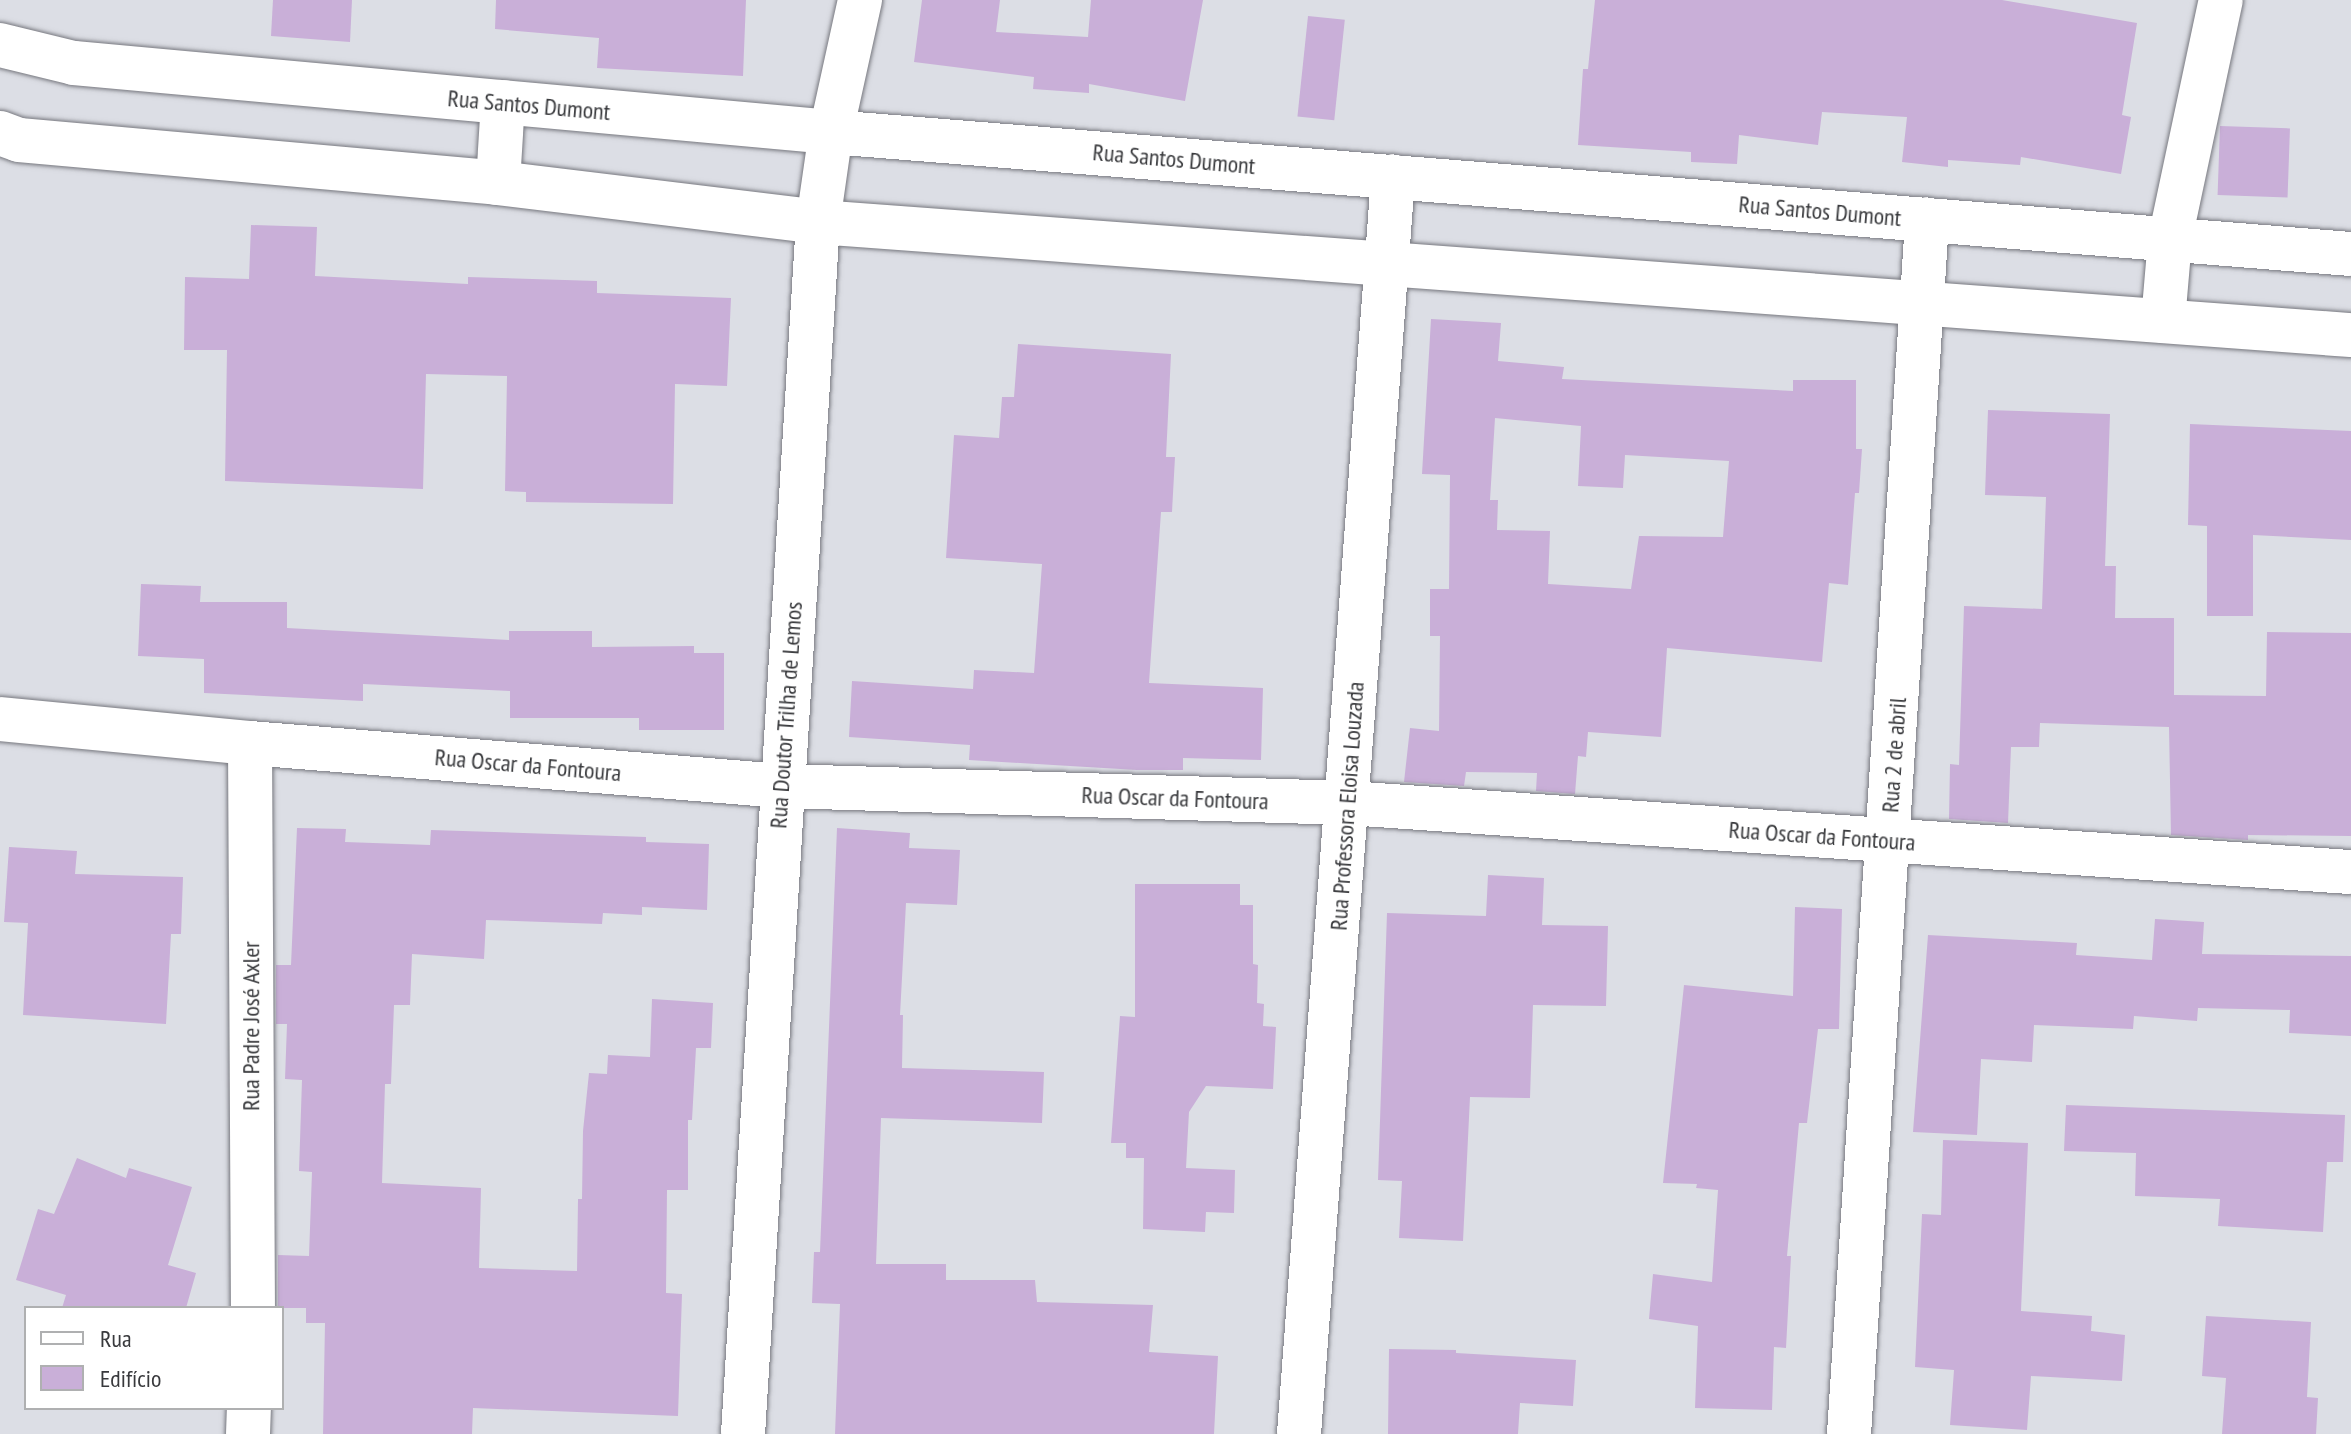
<!DOCTYPE html>
<meta charset="utf-8">
<style>
body{margin:0}
#map{position:relative;width:2351px;height:1434px;overflow:hidden;background:#dcdee5;font-family:"PT Sans Narrow",sans-serif}
div>[style]{position:absolute}
[style*='--x']{left:calc(var(--x)*1px);top:calc(var(--y)*1px);width:calc(var(--w)*1px);rotate:calc(var(--a)*1deg)}
.building>*{inset:0;background:#c9afd8;transform-origin:0 0}
.roads{filter:drop-shadow(0 0 2px #77787f) drop-shadow(0 0 2px #77787f)}
.street>*{height:44px;margin:-22px;padding:0 22px;transform-origin:22px;border-radius:22px;background:#fff}
span{translate:-50% -50%;white-space:nowrap;text-align:center;line-height:1.15;-webkit-text-stroke:6px #fff;paint-order:stroke}
.street-label{font-size:24px;color:#38393c}
.legend{position:absolute;left:24px;top:1306px;width:260px;height:104px;box-sizing:border-box;background:#fff;border:2px solid #afb0b1;margin:0;padding:10px 14px;list-style:none;font-size:24px;color:#38393c}
.legend li{display:flex;align-items:center;gap:16px;height:40px}
.legend b{width:40px;border:2px solid #afb0b1}
</style>
<div id="map">
<div class="building">
<div style="clip-path:polygon(273px 0,352px 0,350px 42px,271px 36px)"></div>
<div style="clip-path:polygon(496px 0,746px 0,743px 76px,597px 68px,599px 38px,495px 29px)"></div>
<div style="clip-path:polygon(922px 0,1000px 0,996px 32px,1088px 37px,1091px 0,1203px 0,1185px 101px,1089px 84px,1089px 93px,1033px 89px,1034px 77px,914px 62px)"></div>
<div style="clip-path:polygon(1595px 0,2002px 0,2137px 23px,2122px 115px,2131px 117px,2121px 174px,2021px 157px,2020px 165px,1948px 160px,1948px 167px,1902px 162px,1907px 117px,1822px 112px,1818px 145px,1739px 135px,1737px 164px,1691px 162px,1691px 152px,1578px 145px,1583px 69px,1588px 69px)"></div>
<div style="left:1308px;top:16px;width:37px;height:101px;rotate:6deg"></div>
<div style="left:2220px;top:126px;width:70px;height:69px;rotate:2deg"></div>
<div style="clip-path:polygon(251px 225px,317px 227px,315px 276px,468px 284px,468px 277px,597px 281px,597px 293px,731px 298px,727px 386px,675px 384px,673px 504px,526px 502px,526px 492px,505px 491px,507px 376px,426px 374px,423px 489px,225px 481px,227px 350px,184px 350px,185px 277px,249px 279px)"></div>
<div style="clip-path:polygon(evenodd,1431px 319px,1501px 323px,1498px 361px,1564px 367px,1562px 379px,1793px 391px,1793px 380px,1856px 380px,1856px 449px,1862px 449px,1859px 493px,1855px 493px,1848px 585px,1829px 583px,1822px 662px,1667px 648px,1661px 737px,1588px 732px,1586px 757px,1578px 756px,1575px 794px,1536px 791px,1537px 773px,1466px 772px,1464px 786px,1404px 782px,1410px 728px,1439px 731px,1440px 636px,1430px 636px,1430px 589px,1449px 589px,1450px 475px,1422px 474px,1431px 319px,1495px 418px,1581px 426px,1578px 486px,1623px 488px,1625px 455px,1729px 461px,1723px 537px,1639px 536px,1631px 589px,1548px 584px,1550px 531px,1497px 530px,1498px 500px,1490px 500px,1495px 418px)"></div>
<div style="clip-path:polygon(1018px 344px,1171px 354px,1166px 457px,1175px 457px,1172px 512px,1161px 512px,1149px 683px,1263px 688px,1261px 760px,1183px 758px,1183px 770px,1137px 770px,969px 760px,970px 745px,849px 737px,852px 681px,973px 689px,974px 670px,1034px 673px,1042px 564px,946px 558px,954px 435px,999px 438px,1002px 397px,1014px 397px)"></div>
<div style="clip-path:polygon(1988px 410px,2110px 414px,2105px 566px,2116px 566px,2115px 618px,2174px 618px,2174px 695px,2266px 696px,2267px 632px,2351px 633px,2351px 836px,2248px 835px,2248px 840px,2171px 835px,2169px 727px,2040px 723px,2039px 747px,2011px 747px,2008px 823px,1949px 819px,1950px 764px,1959px 765px,1964px 606px,2042px 609px,2046px 497px,1985px 495px)"></div>
<div style="clip-path:polygon(2190px 424px,2351px 431px,2351px 540px,2253px 535px,2253px 616px,2207px 616px,2207px 526px,2188px 525px)"></div>
<div style="clip-path:polygon(141px 584px,201px 586px,200px 602px,287px 602px,287px 628px,509px 640px,509px 631px,592px 631px,592px 647px,694px 646px,694px 653px,724px 653px,724px 730px,639px 730px,639px 718px,510px 718px,510px 691px,363px 684px,363px 701px,204px 693px,204px 659px,138px 656px)"></div>
<div style="clip-path:polygon(297px 828px,346px 829px,345px 842px,430px 845px,431px 830px,646px 837px,646px 842px,709px 844px,707px 910px,642px 907px,642px 915px,603px 913px,602px 924px,486px 920px,484px 959px,412px 954px,410px 1005px,394px 1005px,391px 1084px,385px 1084px,382px 1183px,481px 1188px,479px 1268px,577px 1271px,578px 1199px,582px 1199px,583px 1131px,589px 1073px,607px 1074px,608px 1055px,650px 1057px,652px 999px,713px 1003px,711px 1048px,696px 1048px,692px 1120px,688px 1120px,688px 1190px,667px 1190px,666px 1293px,682px 1294px,678px 1416px,473px 1408px,472px 1434px,323px 1434px,325px 1323px,306px 1323px,306px 1308px,278px 1308px,278px 1255px,309px 1256px,312px 1172px,299px 1171px,302px 1080px,285px 1079px,287px 1024px,276px 1024px,276px 965px,291px 965px)"></div>
<div style="clip-path:polygon(837px 828px,910px 833px,909px 848px,960px 850px,957px 905px,906px 903px,900px 1015px,903px 1015px,902px 1068px,1044px 1072px,1042px 1123px,881px 1118px,876px 1264px,946px 1264px,946px 1280px,1035px 1280px,1037px 1302px,1153px 1305px,1149px 1352px,1218px 1356px,1214px 1434px,835px 1434px,840px 1304px,812px 1303px,814px 1252px,820px 1252px)"></div>
<div style="clip-path:polygon(9px 847px,77px 851px,75px 874px,183px 877px,181px 934px,171px 934px,166px 1024px,23px 1015px,28px 923px,4px 922px)"></div>
<div style="clip-path:polygon(1488px 875px,1544px 878px,1542px 925px,1608px 926px,1606px 1006px,1533px 1005px,1530px 1098px,1470px 1097px,1463px 1241px,1399px 1238px,1402px 1181px,1378px 1180px,1387px 913px,1486px 916px)"></div>
<div style="clip-path:polygon(1135px 884px,1240px 884px,1240px 905px,1253px 905px,1253px 964px,1258px 965px,1257px 1003px,1264px 1004px,1263px 1026px,1276px 1027px,1273px 1089px,1206px 1086px,1189px 1112px,1186px 1168px,1235px 1170px,1234px 1213px,1206px 1212px,1205px 1232px,1143px 1229px,1144px 1158px,1126px 1158px,1126px 1143px,1111px 1143px,1120px 1016px,1135px 1017px)"></div>
<div style="clip-path:polygon(1795px 907px,1842px 909px,1839px 1029px,1818px 1029px,1807px 1123px,1799px 1123px,1787px 1256px,1791px 1256px,1786px 1348px,1774px 1347px,1772px 1410px,1695px 1408px,1698px 1326px,1649px 1319px,1653px 1274px,1712px 1282px,1718px 1190px,1696px 1188px,1697px 1184px,1663px 1183px,1684px 985px,1793px 996px)"></div>
<div style="clip-path:polygon(2155px 919px,2204px 922px,2202px 954px,2351px 956px,2351px 1036px,2289px 1033px,2290px 1010px,2198px 1008px,2197px 1021px,2134px 1016px,2133px 1029px,2034px 1025px,2032px 1062px,1981px 1059px,1977px 1135px,1913px 1132px,1928px 935px,2077px 943px,2076px 955px,2152px 960px)"></div>
<div style="clip-path:polygon(2066px 1105px,2345px 1115px,2343px 1162px,2327px 1162px,2323px 1232px,2218px 1226px,2220px 1199px,2135px 1196px,2136px 1153px,2064px 1151px)"></div>
<div style="clip-path:polygon(1943px 1140px,2028px 1143px,2021px 1311px,2092px 1316px,2091px 1331px,2125px 1335px,2122px 1381px,2031px 1376px,2027px 1430px,1950px 1425px,1954px 1370px,1915px 1367px,1922px 1214px,1941px 1215px)"></div>
<div style="clip-path:polygon(77px 1158px,126px 1178px,129px 1168px,192px 1187px,168px 1265px,196px 1273px,186px 1308px,62px 1308px,66px 1295px,16px 1280px,38px 1209px,54px 1214px)"></div>
<div style="clip-path:polygon(2206px 1316px,2311px 1322px,2307px 1397px,2318px 1398px,2316px 1434px,2222px 1434px,2226px 1378px,2202px 1376px)"></div>
<div style="clip-path:polygon(1389px 1349px,1456px 1350px,1456px 1353px,1576px 1360px,1573px 1406px,1520px 1403px,1518px 1434px,1388px 1434px)"></div>
</div>
<div class="roads">
<div class="street">
<div style="--x:0;--y:45;--w:76;--a:13.7"></div>
<div style="--x:74;--y:63;--w:760;--a:5.21"></div>
<div style="--x:831;--y:132;--w:1525;--a:4.59"></div>
<div style="--x:0;--y:133;--w:20;--a:20"></div>
<div style="--x:19;--y:140;--w:481;--a:5.1"></div>
<div style="--x:498;--y:183;--w:322;--a:6.9"></div>
<div style="--x:818;--y:222;--w:1537;--a:4.22"></div>
<div style="--x:498;--y:183;--w:81;--a:-86.5"></div>
<div style="--x:2163;--y:321;--w:82;--a:-85.1"></div>
<div style="--x:2170;--y:239;--w:244;--a:-78"></div>
<div style="--x:0;--y:719;--w:251;--a:5.5"></div>
<div style="--x:250;--y:743;--w:534;--a:4.62"></div>
<div style="--x:782;--y:786;--w:566;--a:1.72"></div>
<div style="--x:1348;--y:803;--w:1005;--a:3.94"></div>
<div style="--x:250;--y:743;--w:565;--a:89.7"></div>
<div style="--x:248;--y:1434;--w:26;--a:-88"></div>
<div style="--x:743;--y:1434;--w:1214;--a:-86.46"></div>
<div style="--x:818;--y:222;--w:91;--a:-81.8"></div>
<div style="--x:831;--y:132;--w:135;--a:-77.6"></div>
<div style="--x:1299;--y:1434;--w:1261;--a:-85.72"></div>
<div style="--x:1849;--y:1434;--w:1217;--a:-86.32"></div>
</div>
</div>
<div class="street-label">
<span style="left:529px;top:105px;rotate:5deg">Rua Santos Dumont</span>
<span style="left:1174px;top:159px;rotate:5deg">Rua Santos Dumont</span>
<span style="left:1820px;top:211px;rotate:5deg">Rua Santos Dumont</span>
<span style="left:786px;top:715px;rotate:-86deg">Rua Doutor Trilha de Lemos</span>
<span style="left:1894px;top:755px;rotate:-86deg">Rua 2 de abril</span>
<span style="left:528px;top:765px;rotate:5deg">Rua Oscar da Fontoura</span>
<span style="left:1175px;top:798px;rotate:2deg">Rua Oscar da Fontoura</span>
<span style="left:1347px;top:806px;rotate:-86deg">Rua Professora Eloisa Louzada</span>
<span style="left:1822px;top:836px;rotate:4deg">Rua Oscar da Fontoura</span>
<span style="left:251px;top:1026px;rotate:-90deg">Rua Padre José Axler</span>
</div>
<ul class="legend">
<li><b style="height:10px;background:#fff"></b>Rua</li>
<li><b style="height:22px;background:#c9afd8"></b>Edifício</li>
</ul>
</div>
